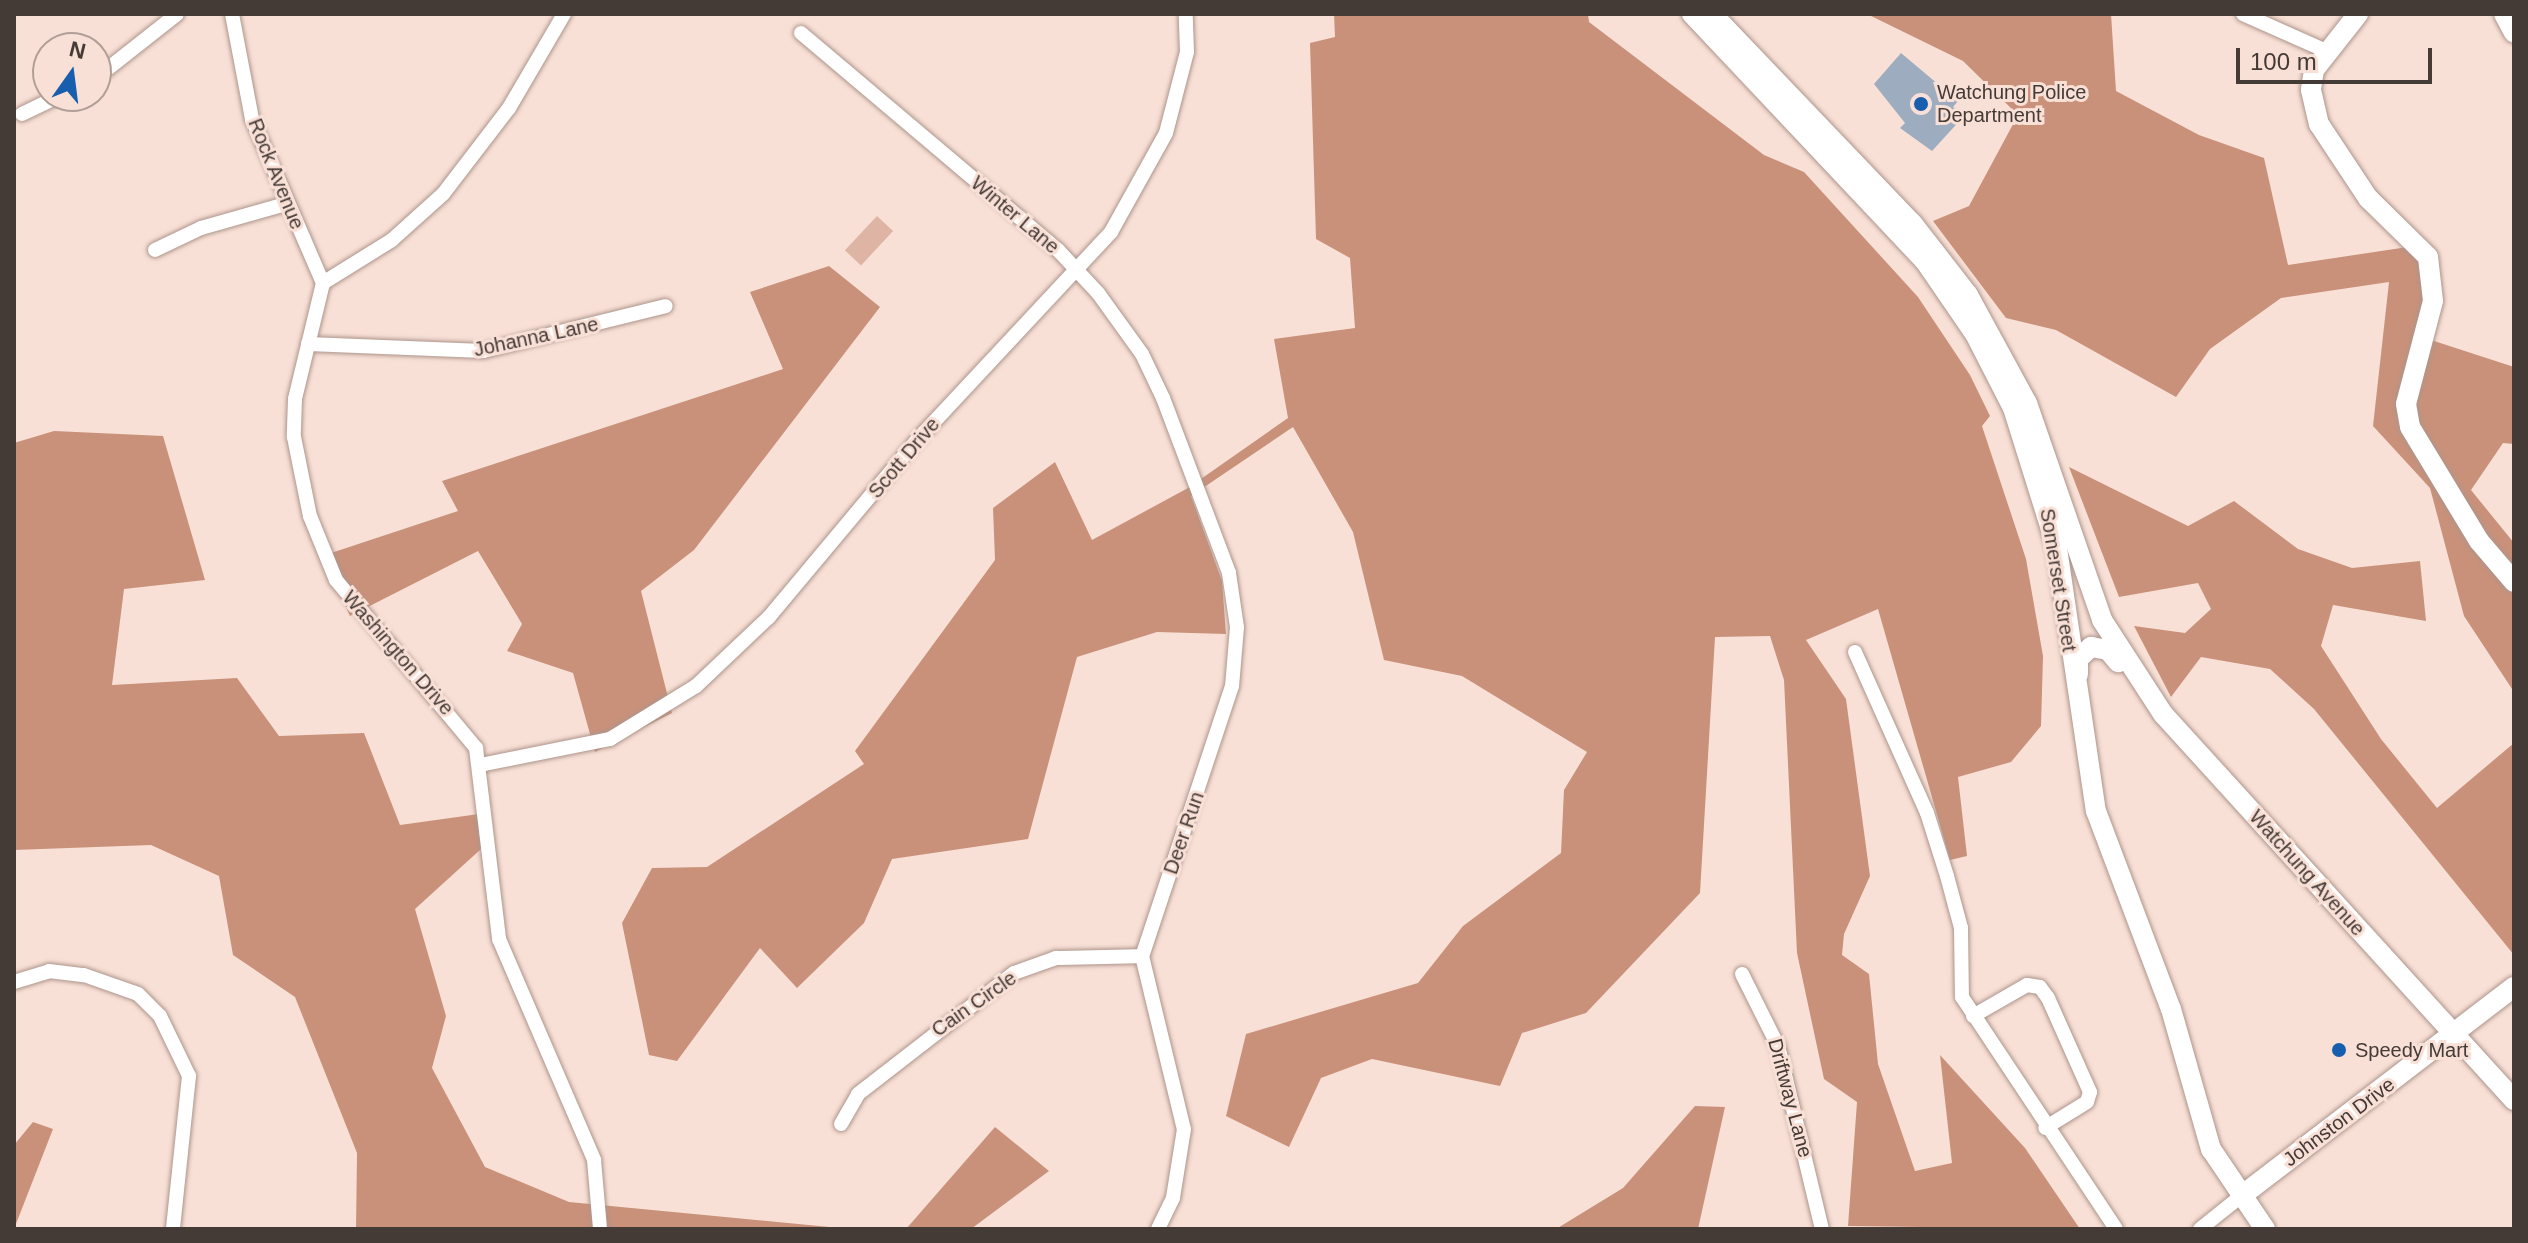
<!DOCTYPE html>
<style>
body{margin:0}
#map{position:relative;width:2528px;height:1243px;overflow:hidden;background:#f9e0d6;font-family:Helvetica,sans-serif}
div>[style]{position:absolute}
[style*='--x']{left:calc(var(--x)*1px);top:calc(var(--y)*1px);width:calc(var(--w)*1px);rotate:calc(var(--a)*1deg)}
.green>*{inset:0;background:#deb4a4;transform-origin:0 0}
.forest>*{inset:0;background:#c9917a}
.building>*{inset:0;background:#9dacbe}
.roads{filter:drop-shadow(0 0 2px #ad958c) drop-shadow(0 0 2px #ad958c)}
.street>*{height:14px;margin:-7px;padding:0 7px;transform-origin:7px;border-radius:7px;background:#fff}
.secondary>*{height:20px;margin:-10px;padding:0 10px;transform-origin:10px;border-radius:10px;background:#fff}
.dots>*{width:22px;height:22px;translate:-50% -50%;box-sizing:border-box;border:4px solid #f9e0d6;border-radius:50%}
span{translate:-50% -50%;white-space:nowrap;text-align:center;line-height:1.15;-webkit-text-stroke:6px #f9e0d6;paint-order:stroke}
.poi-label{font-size:20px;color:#443a36}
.left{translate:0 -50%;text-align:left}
.street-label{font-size:20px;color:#443a36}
.frame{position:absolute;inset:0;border:16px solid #443a36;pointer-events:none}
.north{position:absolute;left:32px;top:32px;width:80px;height:80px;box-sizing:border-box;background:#f9e0d6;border:2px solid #b19e96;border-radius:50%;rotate:14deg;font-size:22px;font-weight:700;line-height:32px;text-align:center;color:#443a36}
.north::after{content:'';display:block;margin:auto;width:28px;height:36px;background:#175fae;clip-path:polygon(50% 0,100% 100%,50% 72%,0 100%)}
.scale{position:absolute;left:2236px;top:48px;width:196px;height:36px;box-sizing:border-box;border:4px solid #443a36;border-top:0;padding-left:10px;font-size:24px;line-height:28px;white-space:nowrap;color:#443a36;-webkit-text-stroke:6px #f9e0d6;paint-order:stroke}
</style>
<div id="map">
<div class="green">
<div style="left:877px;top:216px;width:22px;height:47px;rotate:43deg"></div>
</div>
<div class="forest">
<div style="clip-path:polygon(1334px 14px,1588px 14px,1589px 22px,1764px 155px,1804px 172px,1918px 297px,1970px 375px,1990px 416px,1982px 426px,2026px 559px,2043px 656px,2041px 726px,2011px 762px,1958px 777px,1967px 856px,1950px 860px,1878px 609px,1806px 640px,1846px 699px,1870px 876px,1844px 934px,1842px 955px,1869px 974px,1878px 1064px,1915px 1171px,1952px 1163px,1940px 1055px,2025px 1148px,2080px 1229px,1848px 1226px,1857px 1102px,1824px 1079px,1797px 953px,1784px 680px,1770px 636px,1715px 637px,1700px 893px,1586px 1013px,1522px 1033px,1500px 1086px,1372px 1059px,1321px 1078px,1289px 1147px,1226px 1116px,1246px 1034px,1418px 983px,1463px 926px,1561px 853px,1564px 790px,1587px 752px,1462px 676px,1384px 660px,1353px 532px,1293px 427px,1191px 496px,1222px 581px,1226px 634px,1157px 632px,1077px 657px,1028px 839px,892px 859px,864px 923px,797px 988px,760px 948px,677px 1061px,649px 1055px,622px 923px,652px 868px,707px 867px,864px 764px,855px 751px,995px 560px,993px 508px,1055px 462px,1092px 540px,1188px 488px,1288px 418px,1274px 339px,1355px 328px,1350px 258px,1316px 239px,1310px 43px,1335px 37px)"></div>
<div style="clip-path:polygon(1867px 14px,2111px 14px,2116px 91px,2199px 135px,2264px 158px,2288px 265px,2421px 245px,2428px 339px,2514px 367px,2514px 444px,2503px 443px,2471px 490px,2514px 543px,2514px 692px,2464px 616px,2430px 488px,2373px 426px,2389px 282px,2281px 298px,2210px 349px,2176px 397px,2056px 330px,2006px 318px,1933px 221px,1969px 206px,2018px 115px,1963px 61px)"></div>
<div style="clip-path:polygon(829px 266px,880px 307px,694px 550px,641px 591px,672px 713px,595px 752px,573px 673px,507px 651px,522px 624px,478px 551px,350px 616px,322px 556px,458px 511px,442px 481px,783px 369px,750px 292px)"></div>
<div style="clip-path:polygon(54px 431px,163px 436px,205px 580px,124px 589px,112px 685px,237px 678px,279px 736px,364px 733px,400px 825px,479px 814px,481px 849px,415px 909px,446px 1016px,432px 1068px,485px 1167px,569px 1202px,850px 1229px,356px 1229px,357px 1153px,295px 997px,233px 955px,219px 876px,151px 845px,14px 850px,14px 443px)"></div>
<div style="clip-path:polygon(2069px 467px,2188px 526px,2234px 501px,2298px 549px,2352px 568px,2420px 561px,2426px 621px,2333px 605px,2321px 646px,2381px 739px,2437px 808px,2514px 743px,2514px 955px,2314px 709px,2270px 669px,2201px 657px,2171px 697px,2134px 626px,2185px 633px,2211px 609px,2198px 583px,2119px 597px)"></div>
<div style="clip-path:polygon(1695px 1106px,1725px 1107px,1698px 1229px,1556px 1229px,1623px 1188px)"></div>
<div style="clip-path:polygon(33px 1122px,53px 1129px,14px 1229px,14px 1145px)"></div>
<div style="clip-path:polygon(995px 1127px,1049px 1171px,971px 1229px,906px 1229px)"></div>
</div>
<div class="building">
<div style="clip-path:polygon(1901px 53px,1958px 101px,1953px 107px,1964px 116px,1932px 151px,1900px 128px,1905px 123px,1874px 84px)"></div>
</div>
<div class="roads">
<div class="street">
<div style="--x:232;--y:14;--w:107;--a:79.2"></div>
<div style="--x:252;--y:119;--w:179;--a:66.6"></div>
<div style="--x:564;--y:14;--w:109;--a:120.3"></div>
<div style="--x:509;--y:108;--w:108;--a:127.5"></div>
<div style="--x:443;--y:194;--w:69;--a:138"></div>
<div style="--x:392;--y:240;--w:81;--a:148.1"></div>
<div style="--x:323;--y:283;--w:119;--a:103.6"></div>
<div style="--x:295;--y:399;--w:38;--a:92"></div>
<div style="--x:294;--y:437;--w:81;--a:78.6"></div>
<div style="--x:310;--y:516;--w:69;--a:67.9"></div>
<div style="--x:336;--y:580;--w:219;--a:50.2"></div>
<div style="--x:476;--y:748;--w:192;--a:83.1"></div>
<div style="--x:499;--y:939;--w:241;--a:66.7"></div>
<div style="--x:594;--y:1160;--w:69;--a:85"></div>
<div style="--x:2243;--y:14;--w:89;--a:24"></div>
<div style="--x:801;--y:33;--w:336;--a:40.2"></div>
<div style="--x:1058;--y:250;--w:59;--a:47.1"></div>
<div style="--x:1098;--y:293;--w:75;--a:54.2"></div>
<div style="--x:1142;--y:354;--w:49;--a:64.5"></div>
<div style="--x:1163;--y:398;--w:187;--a:69.3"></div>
<div style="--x:1229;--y:573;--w:55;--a:81.6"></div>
<div style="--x:1237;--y:627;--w:59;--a:94.8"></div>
<div style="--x:1232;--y:686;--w:285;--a:108.4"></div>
<div style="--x:1142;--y:956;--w:178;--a:76.4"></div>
<div style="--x:1184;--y:1129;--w:70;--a:99.1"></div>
<div style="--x:1173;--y:1198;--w:34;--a:116"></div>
<div style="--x:96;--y:78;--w:103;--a:-38.3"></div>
<div style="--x:22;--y:114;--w:41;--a:-25.9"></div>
<div style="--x:155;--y:250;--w:51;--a:-25.6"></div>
<div style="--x:201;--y:228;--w:88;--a:-15.8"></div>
<div style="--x:308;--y:344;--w:175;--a:2.3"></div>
<div style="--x:483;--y:351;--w:188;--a:-13.8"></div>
<div style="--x:1855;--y:652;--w:176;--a:65.9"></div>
<div style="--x:1927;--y:813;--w:66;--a:72.4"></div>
<div style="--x:1947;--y:876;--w:54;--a:74.9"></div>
<div style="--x:1961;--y:928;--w:69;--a:89.2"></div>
<div style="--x:1962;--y:997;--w:278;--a:56.4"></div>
<div style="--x:480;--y:765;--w:133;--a:-11.3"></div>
<div style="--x:610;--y:739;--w:101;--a:-31.6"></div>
<div style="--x:696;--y:686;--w:100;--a:-43.4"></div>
<div style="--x:769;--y:617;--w:232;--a:-50.1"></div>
<div style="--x:918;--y:439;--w:283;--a:-47"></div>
<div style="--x:1111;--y:232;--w:113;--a:-60.9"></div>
<div style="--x:1166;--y:133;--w:84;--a:-75.5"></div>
<div style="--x:1187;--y:52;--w:38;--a:-92"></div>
<div style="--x:1742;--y:974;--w:80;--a:63.4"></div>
<div style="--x:1778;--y:1046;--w:188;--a:76.5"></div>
<div style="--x:14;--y:982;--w:37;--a:-17"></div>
<div style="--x:49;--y:971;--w:35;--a:7"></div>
<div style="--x:84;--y:975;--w:57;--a:19.4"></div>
<div style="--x:138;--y:994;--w:31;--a:45"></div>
<div style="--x:160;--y:1016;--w:67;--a:64.2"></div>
<div style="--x:189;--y:1076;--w:154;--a:96"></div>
<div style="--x:1973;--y:1016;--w:62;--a:-29.9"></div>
<div style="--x:2027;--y:985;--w:13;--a:9"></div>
<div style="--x:2040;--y:987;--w:14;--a:54"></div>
<div style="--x:2048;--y:998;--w:103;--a:65.9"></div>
<div style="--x:2090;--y:1092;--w:10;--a:107"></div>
<div style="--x:2087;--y:1102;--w:49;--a:148.2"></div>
<div style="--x:841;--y:1124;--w:34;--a:-60"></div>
<div style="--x:858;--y:1094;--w:197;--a:-37.8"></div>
<div style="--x:1014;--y:973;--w:45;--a:-19.7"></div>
<div style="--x:1056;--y:958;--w:86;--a:-1.3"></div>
<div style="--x:2200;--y:1229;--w:51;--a:-38.7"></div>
</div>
<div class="secondary">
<div style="--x:1692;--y:14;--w:340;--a:46.7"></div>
<div style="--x:1925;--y:261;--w:88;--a:55.6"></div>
<div style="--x:1975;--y:334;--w:83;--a:62.8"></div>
<div style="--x:2013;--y:408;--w:147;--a:72.6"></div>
<div style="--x:2057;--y:548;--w:266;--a:81.6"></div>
<div style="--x:2096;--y:811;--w:212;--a:69.3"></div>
<div style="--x:2171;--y:1009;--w:146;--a:74.1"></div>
<div style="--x:2211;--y:1149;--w:97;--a:56"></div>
<div style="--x:1712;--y:14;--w:289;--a:46.3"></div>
<div style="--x:1912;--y:223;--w:91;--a:52.1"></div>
<div style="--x:1968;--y:295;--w:123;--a:61.4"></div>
<div style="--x:2027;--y:403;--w:230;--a:70.9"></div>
<div style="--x:2102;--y:620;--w:112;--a:57"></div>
<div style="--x:2163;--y:714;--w:522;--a:47.72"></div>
<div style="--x:2358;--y:14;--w:71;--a:128.2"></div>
<div style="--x:2314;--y:70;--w:20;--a:99"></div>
<div style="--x:2311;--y:90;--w:35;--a:77"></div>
<div style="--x:2319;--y:124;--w:89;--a:56.5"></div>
<div style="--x:2368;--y:198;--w:84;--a:44.5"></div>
<div style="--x:2428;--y:257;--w:44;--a:83.5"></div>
<div style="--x:2433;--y:301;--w:106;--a:104.7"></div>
<div style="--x:2406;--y:404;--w:23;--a:80"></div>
<div style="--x:2410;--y:427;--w:133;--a:58.8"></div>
<div style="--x:2479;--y:541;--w:54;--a:49.5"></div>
<div style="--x:2504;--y:14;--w:21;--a:62"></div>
<div style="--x:2078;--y:674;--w:15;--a:-90"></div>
<div style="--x:2078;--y:659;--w:18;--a:-43"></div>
<div style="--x:2091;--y:647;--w:17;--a:10"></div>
<div style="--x:2108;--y:650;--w:16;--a:50"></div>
<div style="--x:2240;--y:1197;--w:345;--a:-37.5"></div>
</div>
</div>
<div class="dots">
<div style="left:1921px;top:104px;background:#175fae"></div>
<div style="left:2339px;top:1050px;background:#175fae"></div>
</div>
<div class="poi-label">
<span class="left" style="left:1937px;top:104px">Watchung Police<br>Department</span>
<span class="left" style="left:2355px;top:1050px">Speedy Mart</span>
</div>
<div class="street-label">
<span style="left:276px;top:174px;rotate:68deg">Rock Avenue</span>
<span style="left:1015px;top:215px;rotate:40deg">Winter Lane</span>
<span style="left:536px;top:337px;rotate:-12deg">Johanna Lane</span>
<span style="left:904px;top:458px;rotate:-50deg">Scott Drive</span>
<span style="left:2058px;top:580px;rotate:81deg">Somerset Street</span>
<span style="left:398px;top:653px;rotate:49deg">Washington Drive</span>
<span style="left:1184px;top:833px;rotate:-71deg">Deer Run</span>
<span style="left:2307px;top:873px;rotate:48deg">Watchung Avenue</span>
<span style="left:974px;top:1004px;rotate:-35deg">Cain Circle</span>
<span style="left:1790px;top:1098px;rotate:75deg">Driftway Lane</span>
<span style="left:2339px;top:1122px;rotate:-37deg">Johnston Drive</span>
</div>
<div class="frame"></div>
<div class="north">N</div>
<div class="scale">100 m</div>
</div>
